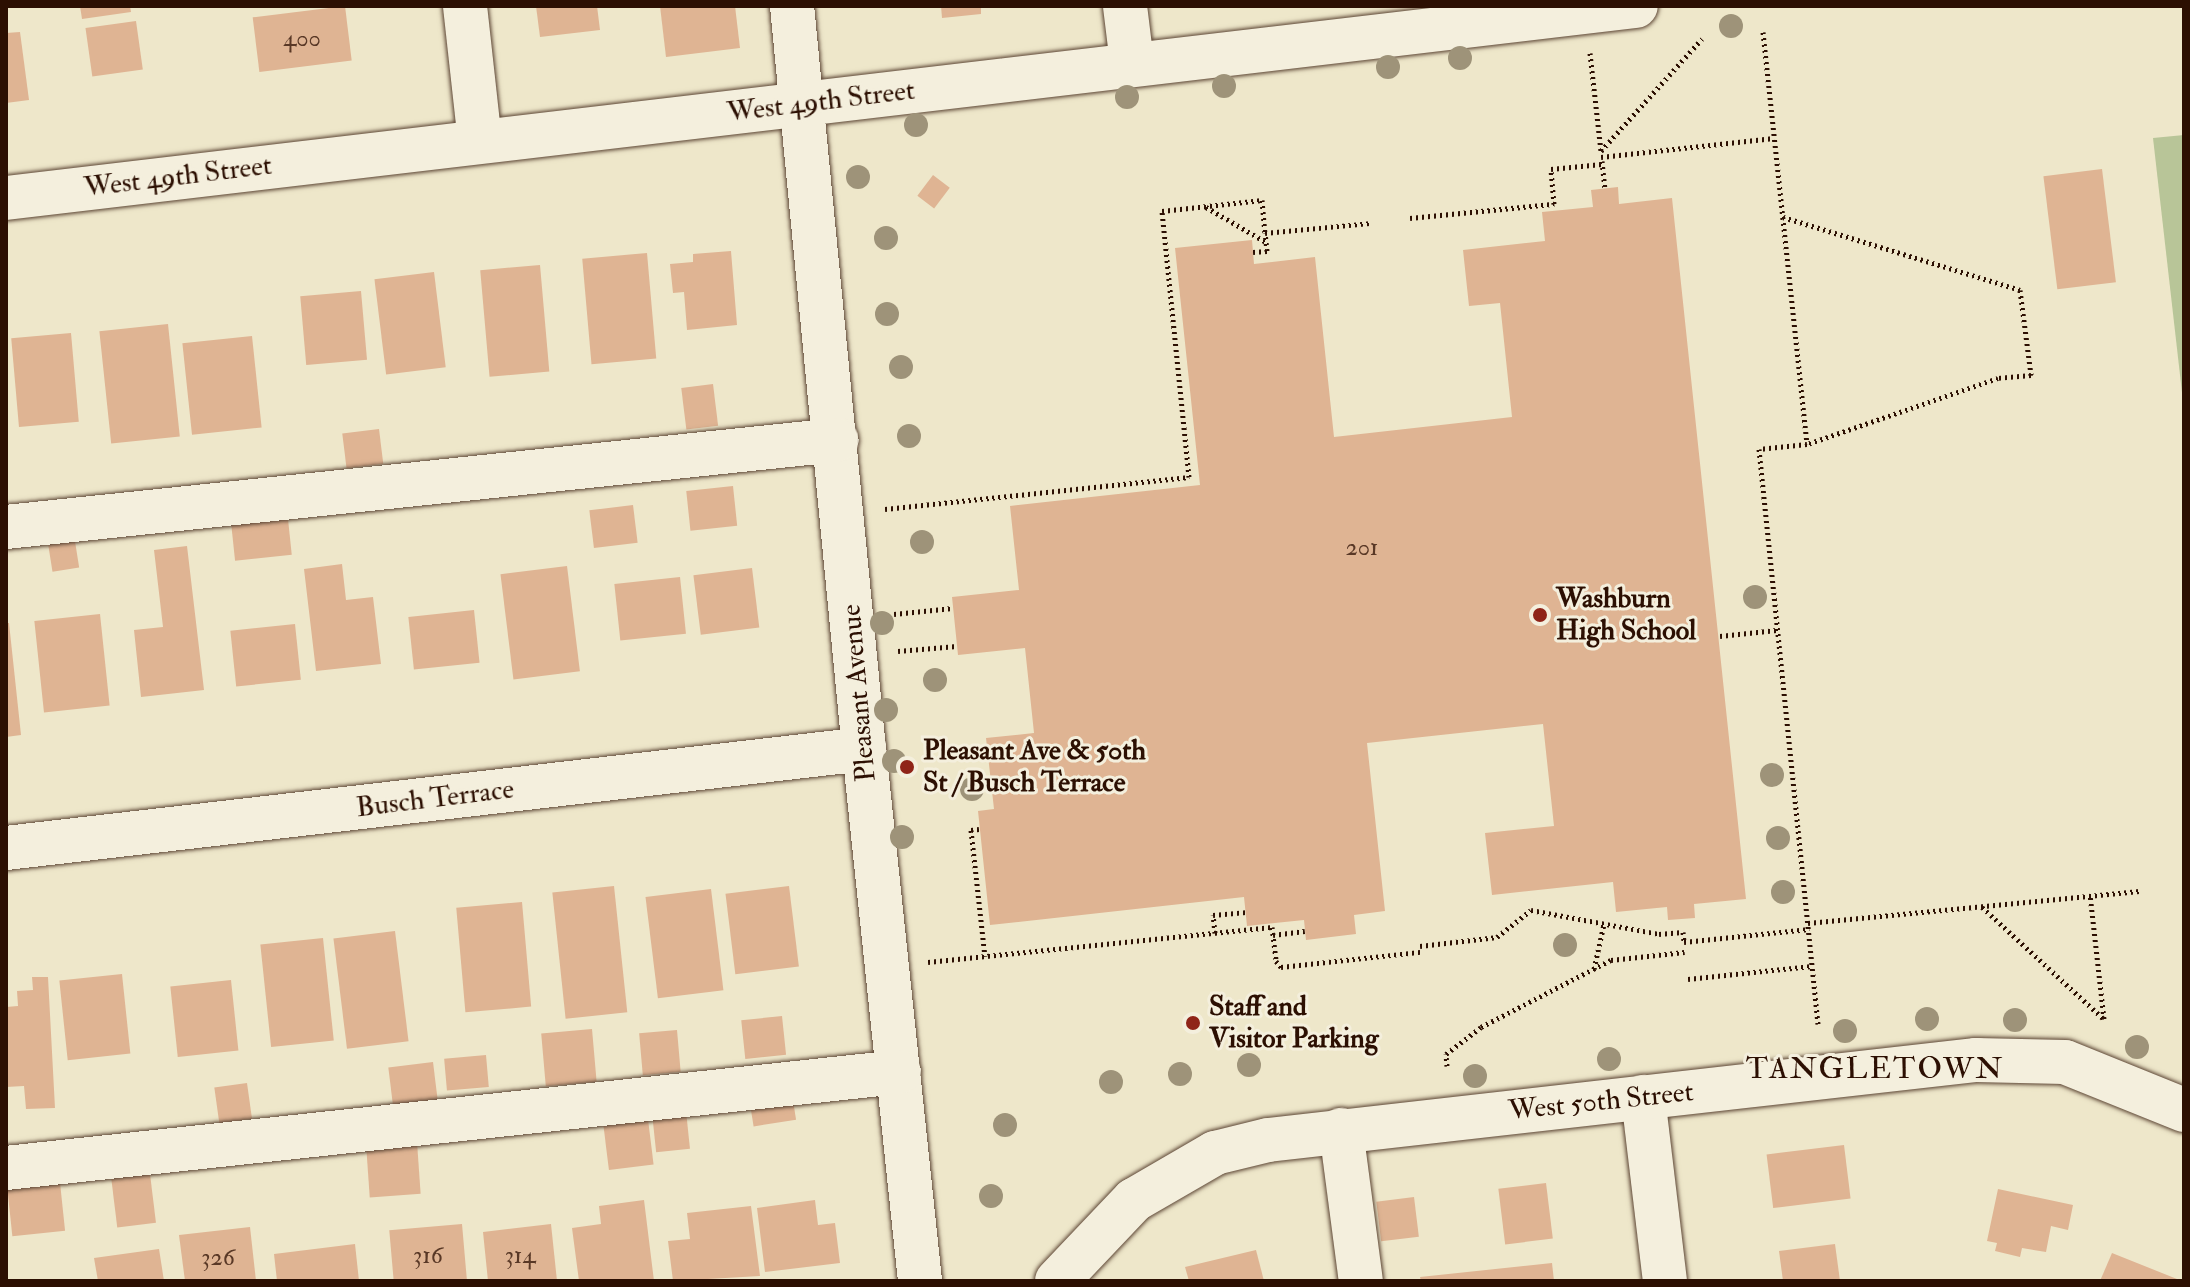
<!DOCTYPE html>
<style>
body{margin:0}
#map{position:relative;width:2190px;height:1287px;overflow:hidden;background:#eee7ca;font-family:"IM FELL Double Pica",serif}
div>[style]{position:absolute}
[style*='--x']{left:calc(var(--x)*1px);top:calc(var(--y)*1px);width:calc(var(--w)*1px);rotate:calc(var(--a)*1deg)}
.green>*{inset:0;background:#b8c598}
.building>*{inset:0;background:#dfb493;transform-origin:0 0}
.path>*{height:5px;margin-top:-2.5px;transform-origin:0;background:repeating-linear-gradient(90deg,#2c0f02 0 2px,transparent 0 6px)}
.roads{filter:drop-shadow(0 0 2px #5c4534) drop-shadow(0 0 2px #5c4534)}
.minor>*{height:44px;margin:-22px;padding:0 22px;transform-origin:22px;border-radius:22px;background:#f4efdd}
.trees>*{width:24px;height:24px;margin:-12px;border-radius:50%;background:#9e9379}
.dots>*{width:22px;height:22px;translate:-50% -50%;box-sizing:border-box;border:4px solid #f4efdd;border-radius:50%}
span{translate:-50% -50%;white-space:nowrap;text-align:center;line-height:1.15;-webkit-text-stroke:6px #f4efdd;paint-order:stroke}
.number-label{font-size:24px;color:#593826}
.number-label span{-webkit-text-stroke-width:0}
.street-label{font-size:28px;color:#2c0f02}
.poi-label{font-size:28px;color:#2c0f02;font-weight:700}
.left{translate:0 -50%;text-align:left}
.neighbourhood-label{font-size:30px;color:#2c0f02;letter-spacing:2px}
.frame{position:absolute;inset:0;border:8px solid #2c0f02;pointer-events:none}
</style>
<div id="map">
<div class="green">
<div style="clip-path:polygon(2184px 135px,2184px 410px,2153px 138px)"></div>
</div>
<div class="building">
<div style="clip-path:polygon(80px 6px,130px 6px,131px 12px,82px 19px)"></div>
<div style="left:345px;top:6px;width:55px;height:93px;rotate:83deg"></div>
<div style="clip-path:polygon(536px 6px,597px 6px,600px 30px,540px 37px)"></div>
<div style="clip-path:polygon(660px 6px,735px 6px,740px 48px,666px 57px)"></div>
<div style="clip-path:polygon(941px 6px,981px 6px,981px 14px,942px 18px)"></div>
<div style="left:136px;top:21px;width:49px;height:51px;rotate:82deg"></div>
<div style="clip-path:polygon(20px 32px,29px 100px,6px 103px,6px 33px)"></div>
<div style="left:2102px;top:169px;width:114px;height:59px;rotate:83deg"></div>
<div style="left:933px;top:175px;width:21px;height:26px;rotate:37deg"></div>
<div style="clip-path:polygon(1618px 187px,1619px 204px,1672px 198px,1746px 899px,1694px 904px,1695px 918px,1668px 920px,1667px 907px,1616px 912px,1613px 882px,1492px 895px,1485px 833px,1554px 826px,1543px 724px,1367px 743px,1385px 911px,1354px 915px,1356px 934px,1306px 940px,1304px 920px,1247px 926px,1244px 897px,990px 925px,978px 811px,994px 809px,986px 738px,1034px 733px,1025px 648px,958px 655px,952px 597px,1019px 590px,1010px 506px,1200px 485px,1175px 248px,1252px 240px,1254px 264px,1315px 257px,1334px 437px,1512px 417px,1500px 303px,1469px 306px,1463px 250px,1545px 241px,1542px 212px,1593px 207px,1591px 190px)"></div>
<div style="clip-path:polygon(731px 251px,737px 325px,687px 330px,684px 292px,673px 293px,670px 264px,693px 262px,693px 254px)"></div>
<div style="left:647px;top:253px;width:106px;height:65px;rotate:85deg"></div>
<div style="left:540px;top:265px;width:107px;height:60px;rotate:85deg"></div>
<div style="left:434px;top:272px;width:96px;height:60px;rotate:83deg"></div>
<div style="left:361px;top:291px;width:69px;height:61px;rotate:85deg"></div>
<div style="left:168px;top:324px;width:113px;height:69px;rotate:84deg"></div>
<div style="left:71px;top:333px;width:89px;height:60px;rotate:85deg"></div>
<div style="left:252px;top:336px;width:92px;height:70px;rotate:84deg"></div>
<div style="left:713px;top:384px;width:42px;height:32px;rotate:83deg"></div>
<div style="left:379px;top:429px;width:35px;height:37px;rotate:83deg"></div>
<div style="left:733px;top:486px;width:40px;height:47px;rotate:84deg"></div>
<div style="left:633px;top:505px;width:38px;height:44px;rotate:83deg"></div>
<div style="left:288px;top:519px;width:36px;height:57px;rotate:84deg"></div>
<div style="left:74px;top:535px;width:33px;height:27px;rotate:81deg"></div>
<div style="clip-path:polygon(187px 546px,204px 690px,141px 697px,134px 630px,163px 627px,154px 550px)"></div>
<div style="clip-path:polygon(342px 564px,346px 600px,373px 597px,381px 664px,316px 671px,304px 569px)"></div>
<div style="left:567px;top:566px;width:106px;height:67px;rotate:83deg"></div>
<div style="left:752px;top:568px;width:60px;height:59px;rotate:83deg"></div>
<div style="left:680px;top:577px;width:57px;height:66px;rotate:84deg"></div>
<div style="left:474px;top:610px;width:53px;height:66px;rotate:84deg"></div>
<div style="left:100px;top:614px;width:92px;height:66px;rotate:84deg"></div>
<div style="clip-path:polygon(6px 623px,9px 623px,21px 735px,6px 737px)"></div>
<div style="left:295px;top:624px;width:56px;height:65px;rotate:84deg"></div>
<div style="left:614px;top:886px;width:127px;height:62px;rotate:84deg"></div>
<div style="left:789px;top:886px;width:81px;height:64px;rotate:83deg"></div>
<div style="left:711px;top:889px;width:102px;height:66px;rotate:83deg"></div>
<div style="left:522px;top:902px;width:105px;height:66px;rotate:85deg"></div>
<div style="left:395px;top:931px;width:111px;height:62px;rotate:83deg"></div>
<div style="left:323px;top:938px;width:103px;height:63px;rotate:84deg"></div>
<div style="left:122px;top:974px;width:80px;height:63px;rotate:84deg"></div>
<div style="clip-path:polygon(32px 977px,48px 977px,55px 1108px,26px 1109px,24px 1086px,6px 1087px,6px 1007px,18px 1006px,17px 991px,33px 990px)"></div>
<div style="left:231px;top:980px;width:71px;height:61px;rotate:84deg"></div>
<div style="left:782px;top:1016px;width:39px;height:41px;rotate:84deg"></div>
<div style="left:592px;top:1029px;width:53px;height:51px;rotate:85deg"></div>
<div style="left:677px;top:1030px;width:42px;height:38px;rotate:85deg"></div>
<div style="left:486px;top:1055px;width:32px;height:42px;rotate:85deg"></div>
<div style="left:433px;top:1062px;width:39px;height:45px;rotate:83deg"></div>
<div style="left:247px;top:1083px;width:36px;height:33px;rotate:82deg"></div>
<div style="left:792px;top:1094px;width:26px;height:43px;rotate:81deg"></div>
<div style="left:647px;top:1111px;width:54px;height:45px;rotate:83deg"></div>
<div style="left:686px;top:1111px;width:38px;height:34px;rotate:84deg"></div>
<div style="left:417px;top:1142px;width:52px;height:51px;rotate:86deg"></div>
<div style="left:1844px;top:1145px;width:54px;height:78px;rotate:83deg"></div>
<div style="left:59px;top:1173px;width:58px;height:53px;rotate:84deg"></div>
<div style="left:150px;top:1174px;width:49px;height:39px;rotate:83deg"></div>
<div style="left:1546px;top:1183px;width:56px;height:48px;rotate:83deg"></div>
<div style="clip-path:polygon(1998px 1189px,2073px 1205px,2068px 1230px,2051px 1226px,2046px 1252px,2022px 1248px,2020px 1257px,1995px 1251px,1997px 1243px,1987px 1241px)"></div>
<div style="left:1414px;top:1197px;width:40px;height:38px;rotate:83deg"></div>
<div style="clip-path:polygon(644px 1200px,654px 1281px,579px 1281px,572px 1228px,601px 1224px,599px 1206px)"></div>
<div style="clip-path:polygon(815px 1200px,818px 1225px,835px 1223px,840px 1263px,765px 1272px,757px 1208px)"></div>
<div style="clip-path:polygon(751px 1206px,760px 1276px,673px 1281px,668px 1241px,690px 1239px,687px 1213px)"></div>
<div style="left:462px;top:1224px;width:57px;height:73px;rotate:85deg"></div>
<div style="clip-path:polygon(551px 1224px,557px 1281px,488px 1281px,483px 1232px)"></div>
<div style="clip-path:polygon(250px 1227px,256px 1281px,185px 1281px,179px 1235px)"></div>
<div style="clip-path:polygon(355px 1244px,359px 1281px,277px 1281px,274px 1254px)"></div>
<div style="clip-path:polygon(1835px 1244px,1840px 1281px,1783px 1281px,1779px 1251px)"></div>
<div style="clip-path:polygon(159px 1249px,164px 1281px,98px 1281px,94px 1258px)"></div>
<div style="clip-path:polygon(1256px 1250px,1264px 1281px,1189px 1281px,1185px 1267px)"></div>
<div style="clip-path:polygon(2112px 1253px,2182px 1281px,2100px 1281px)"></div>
<div style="clip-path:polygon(1552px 1263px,1554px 1281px,1421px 1281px,1420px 1277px)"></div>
</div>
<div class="path">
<div style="--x:1763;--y:32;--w:414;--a:83.9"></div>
<div style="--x:1590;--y:53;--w:99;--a:83.6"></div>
<div style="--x:1601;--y:151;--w:151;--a:-48"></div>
<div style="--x:1601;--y:157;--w:174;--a:-6.3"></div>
<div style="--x:1602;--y:161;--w:28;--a:84"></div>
<div style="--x:1206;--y:207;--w:69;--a:30.3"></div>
<div style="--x:1783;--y:217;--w:248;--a:17.1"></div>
<div style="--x:2020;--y:290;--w:86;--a:82.6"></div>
<div style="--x:2031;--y:375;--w:33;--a:175"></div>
<div style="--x:1998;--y:378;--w:202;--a:160.9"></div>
<div style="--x:1807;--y:444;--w:48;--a:174.1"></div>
<div style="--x:1759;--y:449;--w:578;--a:84.14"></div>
<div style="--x:1410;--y:218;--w:145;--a:-5.6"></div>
<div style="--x:1554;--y:204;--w:35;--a:-95"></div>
<div style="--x:1551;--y:169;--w:51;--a:-5.6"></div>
<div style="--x:1253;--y:252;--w:14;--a:-4"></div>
<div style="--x:1267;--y:251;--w:18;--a:-96"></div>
<div style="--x:885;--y:509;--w:306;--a:-6"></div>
<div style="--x:1189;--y:477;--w:267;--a:-95.8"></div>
<div style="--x:1162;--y:211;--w:101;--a:-6.3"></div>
<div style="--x:1262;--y:200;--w:33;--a:85"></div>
<div style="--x:1265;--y:233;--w:105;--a:-5.4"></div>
<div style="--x:894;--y:614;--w:59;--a:-5.8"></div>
<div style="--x:1720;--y:636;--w:57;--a:-6"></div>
<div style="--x:898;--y:651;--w:59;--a:-4.8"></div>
<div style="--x:979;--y:829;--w:8;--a:173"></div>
<div style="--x:971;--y:830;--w:127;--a:83.7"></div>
<div style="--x:1982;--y:907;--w:166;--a:42.6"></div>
<div style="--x:2104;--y:1019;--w:125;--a:-96.4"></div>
<div style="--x:1808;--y:923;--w:333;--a:-5.5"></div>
<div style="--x:1215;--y:933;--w:18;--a:-96"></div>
<div style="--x:1213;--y:915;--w:33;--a:-5"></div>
<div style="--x:1273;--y:935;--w:32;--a:-7"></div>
<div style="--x:1420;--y:946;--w:78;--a:-6.7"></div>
<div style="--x:1497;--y:937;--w:43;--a:-38.5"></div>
<div style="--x:1531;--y:910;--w:130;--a:10.6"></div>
<div style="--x:1659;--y:934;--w:24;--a:-5"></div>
<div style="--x:1683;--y:932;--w:10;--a:84"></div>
<div style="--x:1684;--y:942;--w:126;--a:-5.9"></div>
<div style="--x:928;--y:962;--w:346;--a:-5.8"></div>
<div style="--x:1272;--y:927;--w:34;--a:83"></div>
<div style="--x:1276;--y:961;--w:8;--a:50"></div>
<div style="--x:1281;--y:967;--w:140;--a:-6.2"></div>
<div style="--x:1594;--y:969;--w:46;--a:-77.5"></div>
<div style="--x:1688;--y:979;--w:125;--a:-6"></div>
<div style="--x:1447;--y:1066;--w:12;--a:-95"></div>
<div style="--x:1446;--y:1054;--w:44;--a:-37.6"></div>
<div style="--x:1481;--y:1027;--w:146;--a:-27.3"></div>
<div style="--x:1611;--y:960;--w:74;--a:-6.2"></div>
</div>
<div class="roads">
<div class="minor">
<div style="--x:465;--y:6;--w:136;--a:83.7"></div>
<div style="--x:792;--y:6;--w:746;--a:84.47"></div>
<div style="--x:864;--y:749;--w:535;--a:83.99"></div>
<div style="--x:1125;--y:6;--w:57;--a:83"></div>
<div style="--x:6;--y:198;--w:1641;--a:-6.72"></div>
<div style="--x:6;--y:527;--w:835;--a:-5.98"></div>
<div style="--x:6;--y:848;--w:864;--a:-6.58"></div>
<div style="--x:1643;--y:1097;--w:185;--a:83.2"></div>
<div style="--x:1341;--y:1130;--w:152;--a:82.5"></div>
<div style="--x:6;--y:1168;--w:898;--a:-6.14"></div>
<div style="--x:1057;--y:1281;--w:112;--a:-46.5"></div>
<div style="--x:1134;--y:1200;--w:94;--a:-30.1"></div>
<div style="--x:1215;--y:1153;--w:55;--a:-13.8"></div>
<div style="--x:1268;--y:1140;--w:713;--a:-6.45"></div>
<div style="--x:1976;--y:1060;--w:89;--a:1.3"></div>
<div style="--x:2065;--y:1062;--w:128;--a:22"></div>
</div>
</div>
<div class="trees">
<div style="left:1731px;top:26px"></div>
<div style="left:1460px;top:58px"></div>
<div style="left:1388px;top:67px"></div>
<div style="left:1224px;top:86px"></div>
<div style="left:1127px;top:97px"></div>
<div style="left:916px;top:125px"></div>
<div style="left:858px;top:177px"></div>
<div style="left:886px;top:238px"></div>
<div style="left:887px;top:314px"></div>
<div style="left:901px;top:367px"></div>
<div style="left:909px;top:436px"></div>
<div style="left:922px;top:542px"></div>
<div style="left:1755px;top:597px"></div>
<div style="left:882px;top:623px"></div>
<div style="left:935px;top:680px"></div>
<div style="left:886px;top:710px"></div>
<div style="left:894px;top:761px"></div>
<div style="left:1772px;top:775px"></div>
<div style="left:972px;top:789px"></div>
<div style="left:902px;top:837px"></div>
<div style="left:1778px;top:838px"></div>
<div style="left:1783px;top:892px"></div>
<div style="left:1565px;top:945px"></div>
<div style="left:1927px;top:1019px"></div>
<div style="left:2015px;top:1020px"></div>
<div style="left:1845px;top:1031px"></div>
<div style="left:2137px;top:1047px"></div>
<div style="left:1609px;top:1059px"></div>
<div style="left:1249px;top:1065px"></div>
<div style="left:1180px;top:1074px"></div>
<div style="left:1475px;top:1076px"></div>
<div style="left:1111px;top:1082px"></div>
<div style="left:1005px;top:1125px"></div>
<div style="left:991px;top:1196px"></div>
</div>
<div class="dots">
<div style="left:1540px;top:615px;background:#8f2418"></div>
<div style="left:907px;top:767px;background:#8f2418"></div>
<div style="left:1193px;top:1023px;background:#8f2418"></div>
</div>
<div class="number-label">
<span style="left:302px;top:39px">400</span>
<span style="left:1362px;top:548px">201</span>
<span style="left:428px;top:1256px">316</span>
<span style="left:520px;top:1256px">314</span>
<span style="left:218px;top:1258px">326</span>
</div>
<div class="street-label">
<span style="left:821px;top:102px;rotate:-7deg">West 49th Street</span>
<span style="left:178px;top:177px;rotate:-7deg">West 49th Street</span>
<span style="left:859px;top:693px;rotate:-95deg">Pleasant Avenue</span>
<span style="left:435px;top:799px;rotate:-7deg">Busch Terrace</span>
<span style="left:1601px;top:1102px;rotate:-6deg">West 50th Street</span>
</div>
<div class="poi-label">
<span class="left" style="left:1556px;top:615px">Washburn<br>High School</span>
<span class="left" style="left:923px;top:767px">Pleasant Ave &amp; 50th<br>St / Busch Terrace</span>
<span class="left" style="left:1209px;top:1023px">Staff and<br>Visitor Parking</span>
</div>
<div class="neighbourhood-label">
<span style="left:1875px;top:1069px">TANGLETOWN</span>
</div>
<div class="frame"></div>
</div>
